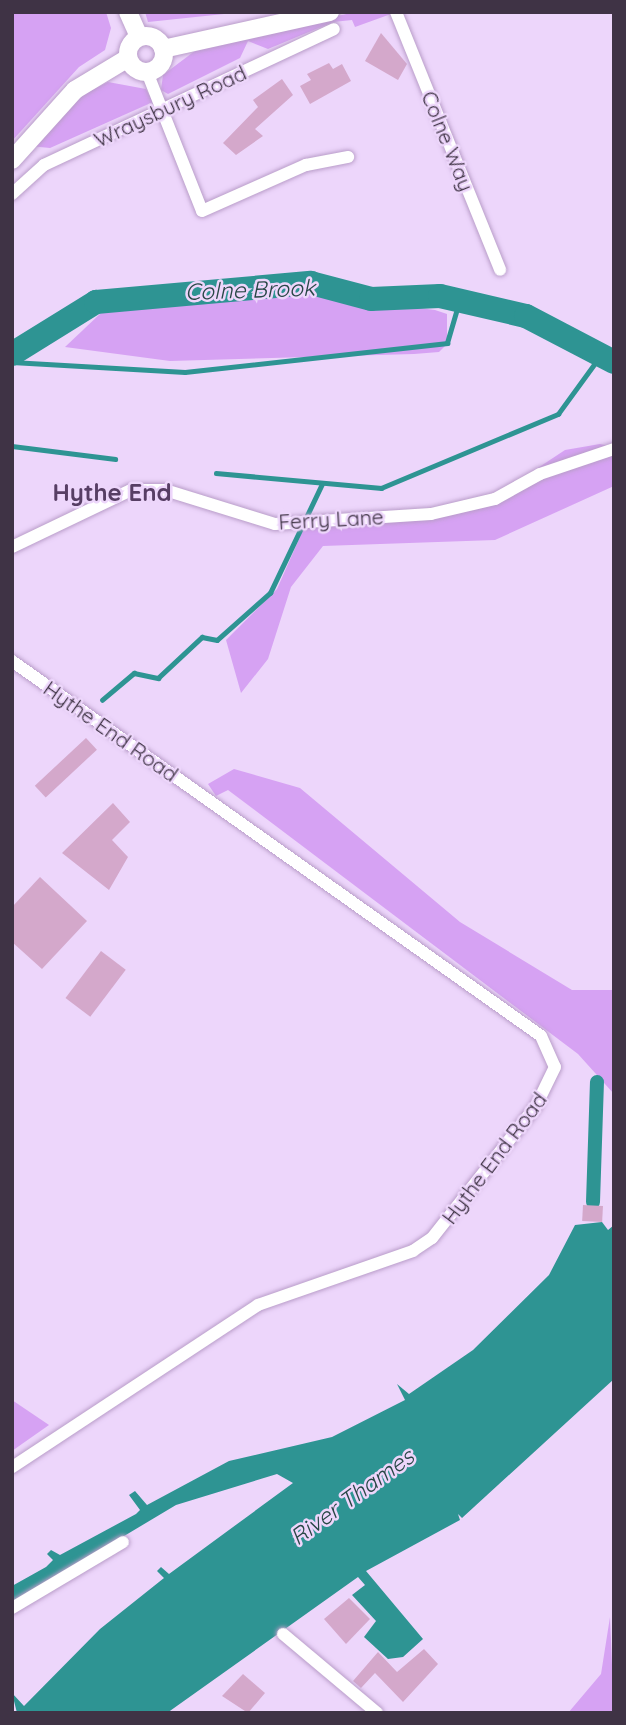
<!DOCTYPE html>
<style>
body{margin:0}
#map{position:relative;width:626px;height:1725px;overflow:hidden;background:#edd6fb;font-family:Quicksand,sans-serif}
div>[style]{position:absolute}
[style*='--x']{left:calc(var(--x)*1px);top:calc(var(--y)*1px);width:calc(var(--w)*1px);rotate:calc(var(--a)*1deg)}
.green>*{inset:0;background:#d6a2f3}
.water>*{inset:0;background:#2e9493}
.stream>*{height:4.5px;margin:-2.25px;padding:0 2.25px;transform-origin:2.25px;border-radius:2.25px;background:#2e9493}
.canal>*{height:14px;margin:-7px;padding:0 7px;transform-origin:7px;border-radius:7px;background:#2e9493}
.river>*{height:24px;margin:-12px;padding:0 12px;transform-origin:12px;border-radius:12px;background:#2e9493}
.building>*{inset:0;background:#d4a8cb;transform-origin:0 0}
.roads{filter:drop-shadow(0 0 2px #b99dc9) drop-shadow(0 0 2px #b99dc9)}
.minor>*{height:12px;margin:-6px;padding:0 6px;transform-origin:6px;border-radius:6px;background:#fff}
.secondary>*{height:18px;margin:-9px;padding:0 9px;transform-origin:9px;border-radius:9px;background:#fff}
.secondary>.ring{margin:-9px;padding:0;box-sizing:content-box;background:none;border:18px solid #fff;border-radius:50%}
span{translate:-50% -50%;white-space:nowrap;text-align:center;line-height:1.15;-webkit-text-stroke:5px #edd6fb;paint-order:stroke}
.street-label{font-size:21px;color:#3f3345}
.water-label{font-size:23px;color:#284746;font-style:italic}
.quarter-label{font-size:24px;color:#573e64;font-weight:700}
.frame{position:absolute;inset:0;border:14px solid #3f3345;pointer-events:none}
</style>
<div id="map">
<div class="green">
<div style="clip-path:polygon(12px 12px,106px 12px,111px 28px,105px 50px,79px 67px,12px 141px)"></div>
<div style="clip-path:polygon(145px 12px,243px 12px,148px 22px)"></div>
<div style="clip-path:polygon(356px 12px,391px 14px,355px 27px,352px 20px,333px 22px,268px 49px,248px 41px,240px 58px,168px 94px,161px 90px,163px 75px,204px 44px)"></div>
<div style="clip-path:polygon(108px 82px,146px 89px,153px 102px,50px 148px,30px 146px,72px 100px)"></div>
<div style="clip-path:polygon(265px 288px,435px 310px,447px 314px,447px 344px,439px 352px,414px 354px,170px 361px,65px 347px,102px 312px,129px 299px)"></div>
<div style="clip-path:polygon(600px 444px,614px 447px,614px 486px,495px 540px,323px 546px,291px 587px,268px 659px,241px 693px,226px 640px,277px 589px,307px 521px,348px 513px,418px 513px,494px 497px,565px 450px)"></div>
<div style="clip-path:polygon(234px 769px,300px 788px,460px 922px,572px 990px,614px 990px,614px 1094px,578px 1054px,228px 790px,216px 796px,208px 784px)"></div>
<div style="clip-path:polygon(12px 1400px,49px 1425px,12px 1451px)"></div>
<div style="clip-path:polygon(610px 1617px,614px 1713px,568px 1713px,601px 1674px)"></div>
</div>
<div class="water">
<div style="clip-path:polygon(602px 1222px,608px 1230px,614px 1225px,614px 1379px,462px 1518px,458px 1514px,460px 1520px,366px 1571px,423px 1639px,403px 1657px,388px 1659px,364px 1637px,376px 1621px,352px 1595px,365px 1585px,358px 1577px,167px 1713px,17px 1713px,12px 1693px,24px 1706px,100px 1629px,164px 1578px,157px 1571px,161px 1567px,169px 1574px,293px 1483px,277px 1474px,176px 1505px,12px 1603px,12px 1586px,46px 1567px,53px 1560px,47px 1554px,51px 1550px,60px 1555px,136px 1514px,140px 1510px,129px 1495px,135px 1491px,147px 1505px,229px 1461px,332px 1437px,405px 1400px,397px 1384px,409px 1394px,473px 1350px,549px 1275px,575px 1225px)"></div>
</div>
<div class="stream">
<div style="--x:12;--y:362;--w:173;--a:3.3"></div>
<div style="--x:185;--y:372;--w:264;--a:-6.3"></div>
<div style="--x:447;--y:343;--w:43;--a:-73.7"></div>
<div style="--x:12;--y:446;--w:104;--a:7.2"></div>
<div style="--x:216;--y:473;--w:166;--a:5.2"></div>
<div style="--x:381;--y:488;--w:192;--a:-22.7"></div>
<div style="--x:558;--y:414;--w:68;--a:-54"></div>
<div style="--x:102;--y:700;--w:42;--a:-40.2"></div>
<div style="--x:134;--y:673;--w:25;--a:12"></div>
<div style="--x:158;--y:678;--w:60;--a:-43"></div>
<div style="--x:202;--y:637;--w:15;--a:11"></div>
<div style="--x:217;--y:640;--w:71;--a:-41.6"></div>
<div style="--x:270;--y:593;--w:121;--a:-64.5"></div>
</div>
<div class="canal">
<div style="--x:593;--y:1202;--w:120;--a:-88.1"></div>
</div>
<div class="river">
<div style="--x:12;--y:354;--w:99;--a:-31.8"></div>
<div style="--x:96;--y:302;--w:216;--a:-5.1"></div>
<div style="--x:311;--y:283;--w:62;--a:14.9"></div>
<div style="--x:371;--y:299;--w:69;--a:-2.5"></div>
<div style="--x:440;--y:296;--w:88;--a:13.1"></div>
<div style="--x:526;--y:316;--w:99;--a:27.6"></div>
</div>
<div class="building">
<div style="clip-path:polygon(381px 33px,407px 64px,398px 80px,365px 61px)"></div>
<div style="clip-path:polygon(329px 63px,333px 69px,342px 64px,351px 81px,310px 104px,300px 86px,311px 80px,307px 74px)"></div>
<div style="clip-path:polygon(282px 79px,293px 95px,255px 129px,263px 136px,236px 155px,223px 143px,258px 107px,253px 100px)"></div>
<div style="left:86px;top:738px;width:16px;height:70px;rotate:47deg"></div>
<div style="clip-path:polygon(113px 803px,130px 822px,112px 840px,128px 857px,109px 890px,62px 853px)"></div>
<div style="clip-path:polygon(40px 877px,87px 921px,42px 969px,12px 942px,12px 907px)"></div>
<div style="left:101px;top:951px;width:31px;height:59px;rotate:37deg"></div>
<div style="left:583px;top:1205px;width:20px;height:16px;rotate:3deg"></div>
<div style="clip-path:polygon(349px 1598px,370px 1619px,346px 1644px,324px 1619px)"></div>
<div style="clip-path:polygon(424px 1649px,438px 1664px,403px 1702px,375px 1673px,361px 1688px,353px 1681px,378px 1652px,397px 1672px)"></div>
<div style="clip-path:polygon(243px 1674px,265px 1693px,248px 1713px,222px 1696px)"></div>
</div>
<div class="roads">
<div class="minor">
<div style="--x:396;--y:12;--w:278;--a:68"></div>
<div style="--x:147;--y:72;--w:149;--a:68.4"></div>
<div style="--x:202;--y:211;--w:114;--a:-23.9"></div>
<div style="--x:306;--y:165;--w:43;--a:-10.8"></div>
<div style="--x:12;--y:194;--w:43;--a:-42.2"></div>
<div style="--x:44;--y:165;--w:320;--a:-25.1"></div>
<div style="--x:12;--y:547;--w:132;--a:-25.6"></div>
<div style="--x:131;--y:490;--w:34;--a:0"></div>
<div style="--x:165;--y:490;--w:115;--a:17.2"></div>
<div style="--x:275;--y:524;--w:156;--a:-3.7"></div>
<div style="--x:431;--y:514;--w:66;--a:-13.2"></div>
<div style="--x:495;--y:499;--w:51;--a:-29.1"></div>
<div style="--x:540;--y:474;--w:78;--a:-18.7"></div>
<div style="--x:12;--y:661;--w:648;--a:35.33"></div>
<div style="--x:541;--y:1036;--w:34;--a:66"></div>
<div style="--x:555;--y:1067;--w:43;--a:116"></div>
<div style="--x:536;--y:1106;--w:168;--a:128.2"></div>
<div style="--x:432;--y:1238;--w:23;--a:146"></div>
<div style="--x:413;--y:1251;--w:164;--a:160.8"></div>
<div style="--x:258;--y:1305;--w:295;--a:146.6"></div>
<div style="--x:12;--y:1608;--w:129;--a:-30.7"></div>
<div style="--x:283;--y:1634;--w:123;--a:40"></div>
</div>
<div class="secondary">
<div style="--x:128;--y:12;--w:27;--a:66"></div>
<div class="ring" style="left:128px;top:36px;width:18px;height:18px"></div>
<div style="--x:163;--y:49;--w:171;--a:-12.5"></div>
<div style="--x:12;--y:160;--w:94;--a:-48"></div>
<div style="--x:75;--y:90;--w:62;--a:-31.1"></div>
</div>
</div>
<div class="street-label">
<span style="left:170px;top:106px;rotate:-25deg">Wraysbury Road</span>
<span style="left:448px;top:141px;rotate:68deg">Colne Way</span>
<span style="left:331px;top:519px;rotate:-3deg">Ferry Lane</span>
<span style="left:111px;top:731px;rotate:35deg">Hythe End Road</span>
<span style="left:494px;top:1158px;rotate:-53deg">Hythe End Road</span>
</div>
<div class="water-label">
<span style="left:250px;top:290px;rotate:-2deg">Colne Brook</span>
<span style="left:352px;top:1497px;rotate:-36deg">River Thames</span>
</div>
<div class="quarter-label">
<span style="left:112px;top:493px">Hythe End</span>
</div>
<div class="frame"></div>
</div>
